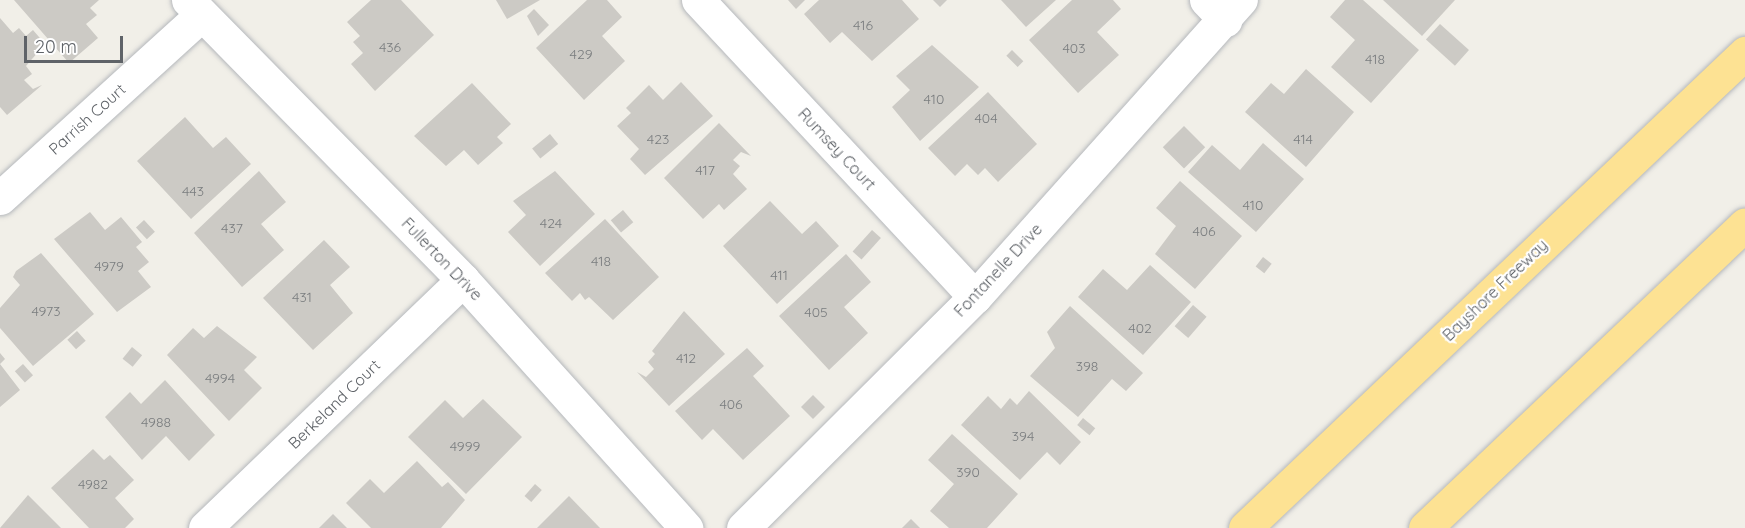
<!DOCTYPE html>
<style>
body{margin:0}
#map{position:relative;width:1745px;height:528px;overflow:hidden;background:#f1efe8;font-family:Quicksand,sans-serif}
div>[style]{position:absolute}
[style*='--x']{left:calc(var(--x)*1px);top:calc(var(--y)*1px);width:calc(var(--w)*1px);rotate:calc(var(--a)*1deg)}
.building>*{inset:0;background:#cccac5;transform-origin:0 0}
.roads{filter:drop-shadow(0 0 2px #b5b8bc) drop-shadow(0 0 2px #b5b8bc)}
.minor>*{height:33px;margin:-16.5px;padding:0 16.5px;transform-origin:16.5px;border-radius:16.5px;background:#fff}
.highway>*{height:33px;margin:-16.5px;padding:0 16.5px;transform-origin:16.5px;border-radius:16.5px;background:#fde293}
span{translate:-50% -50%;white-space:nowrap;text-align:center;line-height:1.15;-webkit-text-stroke:4.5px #fff;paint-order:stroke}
.number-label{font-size:14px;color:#7a7d7f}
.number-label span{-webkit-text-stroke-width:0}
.street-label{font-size:16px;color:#5f6368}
.scale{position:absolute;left:24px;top:36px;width:99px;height:27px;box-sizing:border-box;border:3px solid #5f6368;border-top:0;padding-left:8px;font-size:18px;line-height:21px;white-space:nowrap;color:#5f6368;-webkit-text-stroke:4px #fff;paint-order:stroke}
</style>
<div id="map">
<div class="building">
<div style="clip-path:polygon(14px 0,99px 0,90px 8px,97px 15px,86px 24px,98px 38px,69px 63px)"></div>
<div style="clip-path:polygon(371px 0,401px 0,434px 35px,375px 91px,351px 64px,363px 53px,353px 42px,360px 36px,347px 22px)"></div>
<div style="clip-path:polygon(496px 0,540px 0,507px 19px)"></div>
<div style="clip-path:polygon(587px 0,607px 0,622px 17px,602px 36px,625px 61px,584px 100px,536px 48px)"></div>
<div style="clip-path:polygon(788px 0,805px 0,796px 9px)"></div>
<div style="clip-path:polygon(819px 0,902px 0,919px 19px,872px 61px,842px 32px,830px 43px,804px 14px)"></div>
<div style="clip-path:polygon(933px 0,947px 0,940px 7px)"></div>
<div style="clip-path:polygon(1001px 0,1056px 0,1026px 27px)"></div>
<div style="clip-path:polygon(1072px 0,1113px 0,1121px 9px,1097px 32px,1119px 55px,1078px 93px,1029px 40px)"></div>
<div style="clip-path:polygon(1345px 0,1363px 0,1419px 50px,1371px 103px,1331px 67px,1355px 40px,1330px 17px)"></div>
<div style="clip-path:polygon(1383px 0,1455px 0,1422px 36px)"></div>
<div style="clip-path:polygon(534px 9px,549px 25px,538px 36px,527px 16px)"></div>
<div style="clip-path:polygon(0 18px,13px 33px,19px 28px,26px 36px,33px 30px,45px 44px,26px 66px,32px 74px,24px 80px,33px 89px,42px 85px,7px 115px,0 107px)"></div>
<div style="left:1440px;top:24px;width:39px;height:21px;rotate:42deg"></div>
<div style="clip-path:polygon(932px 45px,979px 87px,920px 141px,892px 107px,910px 90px,896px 76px)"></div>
<div style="left:1012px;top:50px;width:16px;height:8px;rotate:45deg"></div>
<div style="clip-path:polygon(1306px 69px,1354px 112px,1306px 167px,1245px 112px,1271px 83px,1284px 94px)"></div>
<div style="clip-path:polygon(681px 82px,713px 116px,645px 175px,630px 159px,639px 149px,617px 126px,631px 113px,626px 108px,649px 85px,663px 100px)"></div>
<div style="clip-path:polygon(472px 83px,511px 124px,497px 137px,503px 143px,478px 165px,464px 150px,446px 166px,414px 136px)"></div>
<div style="clip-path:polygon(988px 92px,1037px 144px,998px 182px,985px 168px,978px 175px,967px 164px,955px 176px,928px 148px)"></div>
<div style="clip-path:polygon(185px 117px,213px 148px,226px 137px,251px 164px,191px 219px,137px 161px)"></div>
<div style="clip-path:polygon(719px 123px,751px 156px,741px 152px,733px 160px,740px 166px,733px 174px,747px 189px,724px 210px,719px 204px,703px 219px,664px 178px)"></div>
<div style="left:1184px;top:126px;width:30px;height:30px;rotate:45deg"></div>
<div style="left:550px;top:134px;width:13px;height:23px;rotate:51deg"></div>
<div style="clip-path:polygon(1263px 143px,1304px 179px,1256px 232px,1188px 172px,1212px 145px,1240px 170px)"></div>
<div style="clip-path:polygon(259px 171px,286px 202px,261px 224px,284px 250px,242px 287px,194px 233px)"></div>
<div style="clip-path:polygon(555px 171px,595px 214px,540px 266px,508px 232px,526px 215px,513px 201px)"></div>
<div style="clip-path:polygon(1180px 181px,1242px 236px,1195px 289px,1155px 254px,1176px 226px,1156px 208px)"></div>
<div style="clip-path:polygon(770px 201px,802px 234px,816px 221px,839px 246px,777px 304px,723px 246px)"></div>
<div style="left:623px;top:210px;width:16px;height:16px;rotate:50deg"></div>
<div style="clip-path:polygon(90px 212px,105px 230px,121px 217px,142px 242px,136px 247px,149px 262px,138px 271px,151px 287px,117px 312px,54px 239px)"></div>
<div style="clip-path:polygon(605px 219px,659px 277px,613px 320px,589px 297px,585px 300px,580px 293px,572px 301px,545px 273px)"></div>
<div style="left:144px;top:220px;width:16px;height:11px;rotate:47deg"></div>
<div style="left:872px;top:230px;width:12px;height:29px;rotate:42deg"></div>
<div style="clip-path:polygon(324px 240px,350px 267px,330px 285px,353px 313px,313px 350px,263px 298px)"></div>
<div style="clip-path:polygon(41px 253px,94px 314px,33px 366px,0 328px,0 308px,20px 285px,13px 277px,16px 271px)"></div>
<div style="clip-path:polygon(846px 254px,871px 282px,844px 307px,868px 333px,829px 370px,779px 316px)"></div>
<div style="left:1263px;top:257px;width:11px;height:12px;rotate:38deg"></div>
<div style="clip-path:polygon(1150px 265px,1191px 302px,1143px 355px,1078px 297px,1103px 269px,1127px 290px)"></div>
<div style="left:1193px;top:305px;width:18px;height:28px;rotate:41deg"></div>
<div style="clip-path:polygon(1070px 306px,1143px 373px,1126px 391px,1112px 379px,1078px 417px,1030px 376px,1055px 348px,1047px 332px)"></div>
<div style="clip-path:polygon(684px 311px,725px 354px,669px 406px,637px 372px,646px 377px,654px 369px,648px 362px,655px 354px,652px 351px)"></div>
<div style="clip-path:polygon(217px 326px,257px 357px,244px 370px,262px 388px,229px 421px,167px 355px,193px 328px,204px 338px)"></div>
<div style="left:77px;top:331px;width:13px;height:13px;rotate:48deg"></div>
<div style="left:132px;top:347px;width:13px;height:15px;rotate:39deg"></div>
<div style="clip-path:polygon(747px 348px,764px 366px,753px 376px,790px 416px,743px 460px,713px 429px,702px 440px,675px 411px)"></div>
<div style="clip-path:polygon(0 353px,5px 359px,0 364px,20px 390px,0 407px)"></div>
<div style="left:23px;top:364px;width:15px;height:11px;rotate:48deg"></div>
<div style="clip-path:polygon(165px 380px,215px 435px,189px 461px,166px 436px,142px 460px,105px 417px,130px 392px,141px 404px)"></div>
<div style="clip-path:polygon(1029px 391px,1081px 442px,1060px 465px,1047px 452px,1020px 480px,961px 425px,988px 396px,1001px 409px,1010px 398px,1017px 405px)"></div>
<div style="left:813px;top:395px;width:17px;height:17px;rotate:45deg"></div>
<div style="clip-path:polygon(483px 399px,522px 437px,466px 494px,408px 437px,445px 400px,463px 418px)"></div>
<div style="left:1083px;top:418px;width:16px;height:9px;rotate:40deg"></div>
<div style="clip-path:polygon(952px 434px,1018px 494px,987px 528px,949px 528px,930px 511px,954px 484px,928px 460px)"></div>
<div style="clip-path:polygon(93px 449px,104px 460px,110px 455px,134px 480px,115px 498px,134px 519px,125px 528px,89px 528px,51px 488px)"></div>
<div style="clip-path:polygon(417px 461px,442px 487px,448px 482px,465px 500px,441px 528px,371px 528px,346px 503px,370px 479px,384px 493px)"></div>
<div style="left:535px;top:484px;width:9px;height:16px;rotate:41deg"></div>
<div style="clip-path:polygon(28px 495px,61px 528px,0 528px)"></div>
<div style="clip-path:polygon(569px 496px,600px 528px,537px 528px)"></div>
<div style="clip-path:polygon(333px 514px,347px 528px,319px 528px)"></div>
<div style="clip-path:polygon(911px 519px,920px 528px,902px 528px)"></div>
</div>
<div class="roads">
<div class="minor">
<div style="--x:188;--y:0;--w:392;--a:45.5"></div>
<div style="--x:463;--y:280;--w:334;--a:48"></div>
<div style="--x:698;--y:0;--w:406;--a:47"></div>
<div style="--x:1206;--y:0;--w:28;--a:46"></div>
<div style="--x:0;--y:198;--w:272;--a:-42.3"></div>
<div style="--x:205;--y:528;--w:358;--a:-43.9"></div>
<div style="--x:743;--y:528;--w:327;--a:-44.9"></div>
<div style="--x:975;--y:297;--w:399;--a:-48.2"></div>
</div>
<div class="highway">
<div style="--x:1245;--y:528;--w:690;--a:-43.53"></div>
<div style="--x:1425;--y:528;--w:441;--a:-43.5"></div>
</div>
</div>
<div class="number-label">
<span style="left:863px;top:25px">416</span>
<span style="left:390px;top:47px">436</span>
<span style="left:1074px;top:48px">403</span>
<span style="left:581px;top:54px">429</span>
<span style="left:1375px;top:59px">418</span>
<span style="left:934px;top:99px">410</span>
<span style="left:986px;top:118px">404</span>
<span style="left:658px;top:139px">423</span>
<span style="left:1303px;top:139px">414</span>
<span style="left:705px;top:170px">417</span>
<span style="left:193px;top:191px">443</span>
<span style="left:1253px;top:205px">410</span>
<span style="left:551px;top:223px">424</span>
<span style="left:232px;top:228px">437</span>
<span style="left:1204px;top:231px">406</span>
<span style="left:601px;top:261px">418</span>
<span style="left:109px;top:266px">4979</span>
<span style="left:779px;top:275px">411</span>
<span style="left:302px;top:297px">431</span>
<span style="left:46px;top:311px">4973</span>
<span style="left:816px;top:312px">405</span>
<span style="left:1140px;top:328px">402</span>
<span style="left:686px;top:358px">412</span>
<span style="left:1087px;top:366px">398</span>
<span style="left:220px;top:378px">4994</span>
<span style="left:731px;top:404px">406</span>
<span style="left:156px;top:422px">4988</span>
<span style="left:1023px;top:436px">394</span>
<span style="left:465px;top:446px">4999</span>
<span style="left:968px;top:472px">390</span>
<span style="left:93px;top:484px">4982</span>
</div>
<div class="street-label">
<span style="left:87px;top:119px;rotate:-42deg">Parrish Court</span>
<span style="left:837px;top:149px;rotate:47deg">Rumsey Court</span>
<span style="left:442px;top:259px;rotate:46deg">Fullerton Drive</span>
<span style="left:998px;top:270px;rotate:-47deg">Fontanelle Drive</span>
<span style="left:1495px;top:290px;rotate:-44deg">Bayshore Freeway</span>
<span style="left:334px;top:404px;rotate:-44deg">Berkeland Court</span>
</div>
<div class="scale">20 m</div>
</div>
